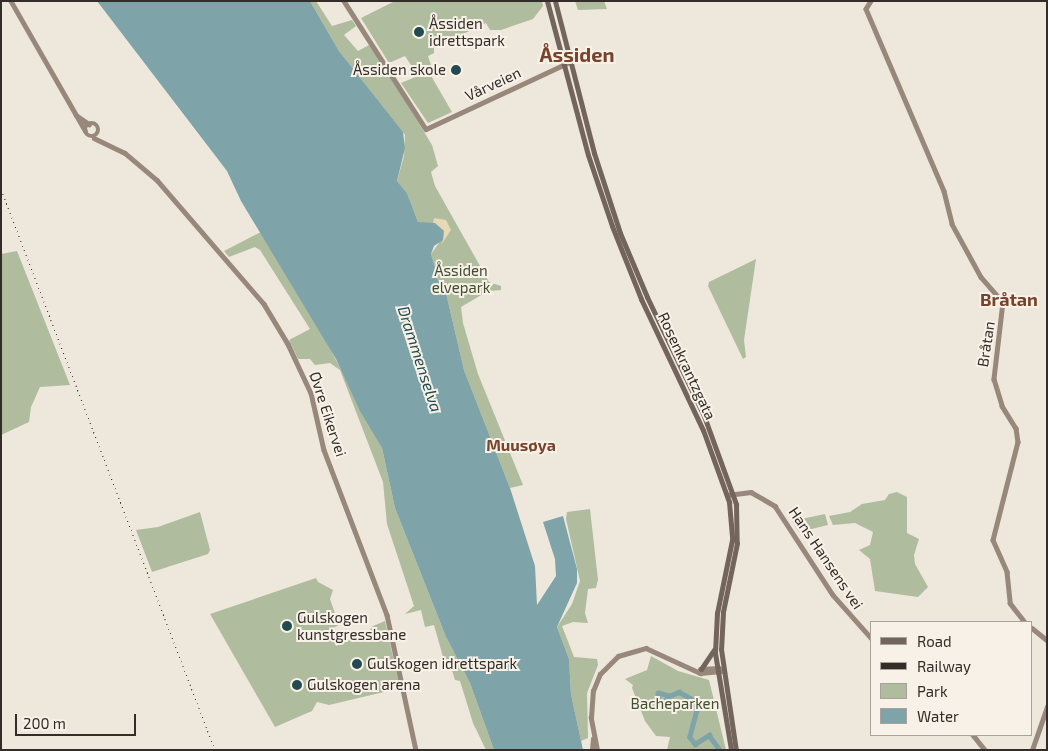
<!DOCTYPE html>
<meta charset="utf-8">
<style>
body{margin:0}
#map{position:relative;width:1048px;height:751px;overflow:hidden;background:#eee7dc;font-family:"Exo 2",sans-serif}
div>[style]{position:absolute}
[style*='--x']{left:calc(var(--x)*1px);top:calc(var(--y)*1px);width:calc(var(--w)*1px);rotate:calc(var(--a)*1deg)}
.green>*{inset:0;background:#b0bc9e}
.sand>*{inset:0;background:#e6d9b6}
.water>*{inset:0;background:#7ea3a8}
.canal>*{height:4.5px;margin:-2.25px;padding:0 2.25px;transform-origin:2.25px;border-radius:2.25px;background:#7ea3a8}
.secondary>*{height:4.5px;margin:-2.25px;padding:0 2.25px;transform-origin:2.25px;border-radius:2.25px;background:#98887b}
.secondary>.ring{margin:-2.25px;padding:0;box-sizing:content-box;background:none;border:4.5px solid #98887b;border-radius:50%}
.primary>*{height:5px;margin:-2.5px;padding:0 2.5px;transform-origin:2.5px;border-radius:2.5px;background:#73655b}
.rail>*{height:1px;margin-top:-0.5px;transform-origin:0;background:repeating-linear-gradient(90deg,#332c28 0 1px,transparent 0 5px)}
.dots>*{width:14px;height:14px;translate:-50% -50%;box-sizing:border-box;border:2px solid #f7f1e8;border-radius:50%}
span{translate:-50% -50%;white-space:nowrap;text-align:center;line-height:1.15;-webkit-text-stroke:4px #f7f1e8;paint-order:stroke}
.poi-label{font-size:15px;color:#332c28}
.left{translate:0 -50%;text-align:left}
.right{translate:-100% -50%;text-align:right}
.street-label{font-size:15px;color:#332c28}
.park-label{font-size:15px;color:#414e2f}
.water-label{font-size:16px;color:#234a50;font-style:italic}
.neighbourhood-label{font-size:16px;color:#78432b;font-weight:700}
.quarter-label{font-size:18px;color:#78432b;font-weight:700}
.district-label{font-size:20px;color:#78432b;font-weight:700}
.frame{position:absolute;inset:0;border:2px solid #332c28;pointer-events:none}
.legend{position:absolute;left:870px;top:621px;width:162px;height:115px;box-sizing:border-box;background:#f7f1e8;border:1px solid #a9a29b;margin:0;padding:6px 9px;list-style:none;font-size:15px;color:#332c28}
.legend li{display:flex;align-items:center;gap:10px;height:25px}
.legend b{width:25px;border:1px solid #a9a29b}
.scale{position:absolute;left:15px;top:714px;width:121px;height:22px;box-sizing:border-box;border:2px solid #332c28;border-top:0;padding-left:6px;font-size:15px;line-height:18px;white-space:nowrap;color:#332c28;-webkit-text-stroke:4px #f7f1e8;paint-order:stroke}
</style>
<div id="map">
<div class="green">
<div style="clip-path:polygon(310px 1px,316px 1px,332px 26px,352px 20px,356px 26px,344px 35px,358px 51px,369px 45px,383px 64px,432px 145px,438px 166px,431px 172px,435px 186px,489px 282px,501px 286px,501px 290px,488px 291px,461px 307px,463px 323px,478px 374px,523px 485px,510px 488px,464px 370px,446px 293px,435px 275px,437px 274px,431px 254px,439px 243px,429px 224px,418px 222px,407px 193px,397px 181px,404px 156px,405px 135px,339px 51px)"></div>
<div style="clip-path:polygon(395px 1px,542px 1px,543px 6px,533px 19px,501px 30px,490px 30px,486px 23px,434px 48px,434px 53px,428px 56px,433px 71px,430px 74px,452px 112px,428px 123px,401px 83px,418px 76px,416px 66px,411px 65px,405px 56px,389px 63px,361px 18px)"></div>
<div style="clip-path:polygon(575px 1px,604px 1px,607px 9px,578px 10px)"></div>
<div style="clip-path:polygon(261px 232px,314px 318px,382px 448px,395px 508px,446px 637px,470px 683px,494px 750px,486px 750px,473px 723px,460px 681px,455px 680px,449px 661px,443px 657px,434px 625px,425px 627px,421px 610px,405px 614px,414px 606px,387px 524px,383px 482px,340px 370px,330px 363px,315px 365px,310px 359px,298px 359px,289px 340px,310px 329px,260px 250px,255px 247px,229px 257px,224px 251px)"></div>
<div style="clip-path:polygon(17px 251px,70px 385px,40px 387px,31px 407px,29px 422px,1px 435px,1px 254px)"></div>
<div style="clip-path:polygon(756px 259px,744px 340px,746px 357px,743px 359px,708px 286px,709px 282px)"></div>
<div style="clip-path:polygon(897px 492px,907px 497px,907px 533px,919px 539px,914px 555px,915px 564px,928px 587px,918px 597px,875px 591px,870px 559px,859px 550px,870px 545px,873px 532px,855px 523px,833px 525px,829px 516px,850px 512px,862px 504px,885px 500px,889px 494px)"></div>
<div style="clip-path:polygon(590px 509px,598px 580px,596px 588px,588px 589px,585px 613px,588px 623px,573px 622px,562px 626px,574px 657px,597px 659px,598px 665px,587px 693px,588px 738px,581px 741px,571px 694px,569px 659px,557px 627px,572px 604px,580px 581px,566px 519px,567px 512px)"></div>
<div style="clip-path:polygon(200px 512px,210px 550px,208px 554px,152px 572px,136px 530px,158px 527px)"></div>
<div style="clip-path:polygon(825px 514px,828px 525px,799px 532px,792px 521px)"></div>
<div style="clip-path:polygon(316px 578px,318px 582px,333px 590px,330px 599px,339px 625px,329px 630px,336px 646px,368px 632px,373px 626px,385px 621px,399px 683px,384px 692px,329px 705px,317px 702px,312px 711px,275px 727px,210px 614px)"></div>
<div style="clip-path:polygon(651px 656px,678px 671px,709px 680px,726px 750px,667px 750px,670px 737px,656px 736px,645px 721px,632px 688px,633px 685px,625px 679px,647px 670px)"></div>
</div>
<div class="sand">
<div style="clip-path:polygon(434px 218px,446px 220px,451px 230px,441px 245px,443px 240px,433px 223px)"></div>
</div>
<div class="water">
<div style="clip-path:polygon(97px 1px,310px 1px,339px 51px,403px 132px,405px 148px,397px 181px,407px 193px,418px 222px,435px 223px,444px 231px,443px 240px,434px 246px,431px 254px,437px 274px,435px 275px,446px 293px,464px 370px,510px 488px,535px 566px,537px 605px,556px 576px,555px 559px,543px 522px,563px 516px,577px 569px,577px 583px,557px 627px,569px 659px,571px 694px,583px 750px,494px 750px,470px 683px,446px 637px,395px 508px,382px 448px,360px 411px,336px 359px,241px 201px,227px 171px)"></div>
</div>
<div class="canal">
<div style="--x:669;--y:696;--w:11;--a:-165"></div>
<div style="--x:658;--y:693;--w:14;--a:82"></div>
<div style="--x:660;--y:707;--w:14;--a:-51"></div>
<div style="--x:669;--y:696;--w:11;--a:-22"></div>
<div style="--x:679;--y:692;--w:17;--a:28"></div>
<div style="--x:694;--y:700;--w:10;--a:73"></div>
<div style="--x:697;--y:710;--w:28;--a:105"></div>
<div style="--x:690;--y:737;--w:9;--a:54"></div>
<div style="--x:695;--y:744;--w:17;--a:-33"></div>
<div style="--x:709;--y:735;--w:19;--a:54"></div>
</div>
<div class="secondary">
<div style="--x:11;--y:1;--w:149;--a:60.2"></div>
<div style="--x:344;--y:1;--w:152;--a:57.4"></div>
<div style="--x:426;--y:129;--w:159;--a:-25"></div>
<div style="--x:871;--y:1;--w:9;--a:122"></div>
<div style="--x:866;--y:9;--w:198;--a:66.8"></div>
<div style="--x:944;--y:191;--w:34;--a:76"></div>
<div style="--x:952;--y:224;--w:60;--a:61.3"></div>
<div style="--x:981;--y:277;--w:33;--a:49"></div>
<div style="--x:1003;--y:302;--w:78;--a:96.7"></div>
<div style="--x:994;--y:379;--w:28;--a:73"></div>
<div style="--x:1002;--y:406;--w:26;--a:58"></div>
<div style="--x:1016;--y:428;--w:14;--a:82"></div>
<div style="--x:1018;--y:442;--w:101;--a:104.3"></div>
<div style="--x:993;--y:540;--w:35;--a:66"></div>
<div style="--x:1007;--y:572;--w:31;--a:84"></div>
<div style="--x:1010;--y:603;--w:24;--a:52"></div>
<div style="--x:76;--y:115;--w:16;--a:35"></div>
<div class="ring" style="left:85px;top:123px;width:9.5px;height:9.5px"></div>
<div style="--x:94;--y:138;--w:34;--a:26"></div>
<div style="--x:125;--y:153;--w:42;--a:40.2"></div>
<div style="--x:157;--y:180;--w:164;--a:49.2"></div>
<div style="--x:264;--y:304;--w:47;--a:59"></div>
<div style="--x:288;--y:344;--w:54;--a:64.9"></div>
<div style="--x:311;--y:393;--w:58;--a:77.2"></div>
<div style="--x:324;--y:450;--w:177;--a:69.1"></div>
<div style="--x:387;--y:615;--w:138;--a:77.9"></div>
<div style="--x:727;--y:495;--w:24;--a:-7"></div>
<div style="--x:751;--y:492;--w:28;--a:30"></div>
<div style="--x:775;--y:506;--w:106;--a:56.9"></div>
<div style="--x:833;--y:595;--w:59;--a:48.4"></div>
<div style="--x:1032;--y:628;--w:19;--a:39"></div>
<div style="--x:700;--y:669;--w:19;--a:-3"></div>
<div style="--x:973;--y:735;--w:19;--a:51"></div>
<div style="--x:592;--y:750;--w:11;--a:-85"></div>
<div style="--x:597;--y:750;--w:33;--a:-101"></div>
<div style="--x:591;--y:718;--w:27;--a:-86"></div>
<div style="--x:593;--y:691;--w:18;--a:-68"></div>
<div style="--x:600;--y:674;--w:25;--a:-45"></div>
<div style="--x:618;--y:656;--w:29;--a:-16"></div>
<div style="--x:646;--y:648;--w:60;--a:24.8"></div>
<div style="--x:700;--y:673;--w:21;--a:-5"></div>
<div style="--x:1032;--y:750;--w:46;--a:-70.8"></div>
</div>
<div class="primary">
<div style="--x:547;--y:1;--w:159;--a:75.1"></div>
<div style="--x:588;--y:155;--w:75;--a:71.3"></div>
<div style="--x:612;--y:226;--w:79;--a:68.3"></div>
<div style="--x:641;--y:299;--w:145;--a:64.7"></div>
<div style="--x:703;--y:430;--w:77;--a:70.1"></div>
<div style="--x:729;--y:502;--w:38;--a:85"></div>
<div style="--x:732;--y:540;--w:75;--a:101.6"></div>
<div style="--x:717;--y:613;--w:40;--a:92.9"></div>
<div style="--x:715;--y:653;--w:98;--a:80.6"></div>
<div style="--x:555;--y:1;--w:157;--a:75.6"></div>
<div style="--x:594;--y:153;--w:84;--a:72"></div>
<div style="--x:620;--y:233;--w:69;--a:67.1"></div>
<div style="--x:647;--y:297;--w:132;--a:64.4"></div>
<div style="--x:704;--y:416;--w:94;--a:70"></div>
<div style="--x:736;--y:504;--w:39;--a:89"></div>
<div style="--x:737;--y:543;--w:70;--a:101.5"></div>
<div style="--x:723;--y:612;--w:37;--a:93"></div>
<div style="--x:721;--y:649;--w:102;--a:81.6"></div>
<div style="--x:701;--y:669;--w:23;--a:-56"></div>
</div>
<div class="rail">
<div style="--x:1;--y:189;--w:600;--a:69.12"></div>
</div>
<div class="dots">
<div style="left:419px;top:32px;background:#234a50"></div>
<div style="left:456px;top:70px;background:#234a50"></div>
<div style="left:287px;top:626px;background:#234a50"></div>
<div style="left:357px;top:664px;background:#234a50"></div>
<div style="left:297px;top:685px;background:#234a50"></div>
</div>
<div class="poi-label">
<span class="left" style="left:429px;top:32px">Åssiden<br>idrettspark</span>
<span class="right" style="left:446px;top:70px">Åssiden skole</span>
<span class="left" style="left:297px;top:626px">Gulskogen<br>kunstgressbane</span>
<span class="left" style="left:367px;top:664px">Gulskogen idrettspark</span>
<span class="left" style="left:307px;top:685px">Gulskogen arena</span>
</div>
<div class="street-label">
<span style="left:493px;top:84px;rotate:-25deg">Vårveien</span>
<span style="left:986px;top:344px;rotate:-81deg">Bråtan</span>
<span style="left:687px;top:366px;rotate:65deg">Rosenkrantzgata</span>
<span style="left:328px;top:414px;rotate:72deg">Øvre Eikervei</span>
<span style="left:826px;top:558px;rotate:56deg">Hans Hansens vei</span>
</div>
<div class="park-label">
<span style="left:461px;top:279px">Åssiden<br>elvepark</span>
<span style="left:675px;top:704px">Bacheparken</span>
</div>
<div class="water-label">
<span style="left:420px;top:359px;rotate:72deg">Drammenselva</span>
</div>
<div class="neighbourhood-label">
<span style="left:521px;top:445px">Muusøya</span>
</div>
<div class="quarter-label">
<span style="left:1009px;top:299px">Bråtan</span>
</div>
<div class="district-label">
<span style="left:577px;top:54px">Åssiden</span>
</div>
<div class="frame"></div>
<ul class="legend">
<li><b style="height:6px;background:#73655b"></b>Road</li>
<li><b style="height:6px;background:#332c28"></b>Railway</li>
<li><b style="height:14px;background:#b0bc9e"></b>Park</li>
<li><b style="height:14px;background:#7ea3a8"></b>Water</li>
</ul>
<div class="scale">200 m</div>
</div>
